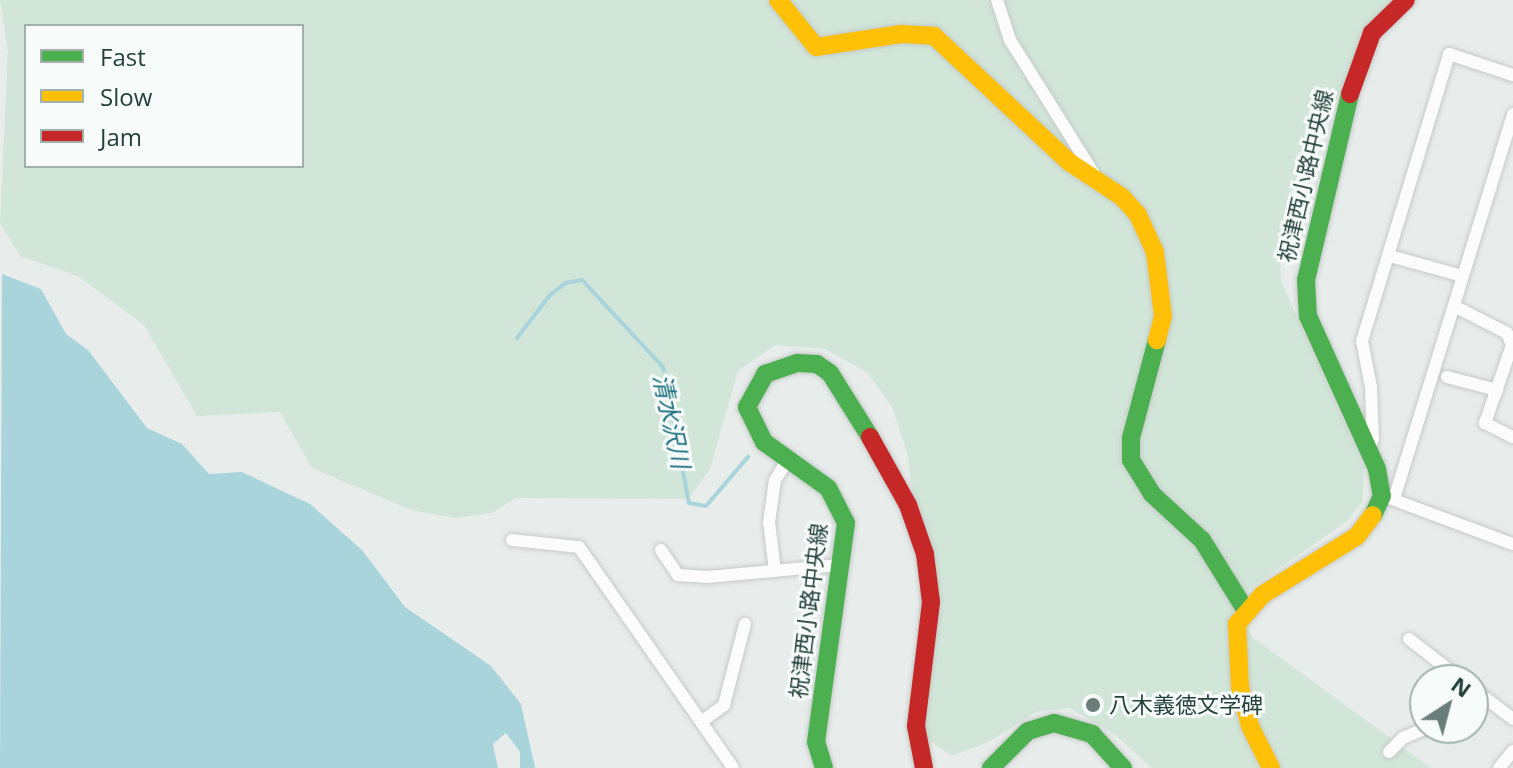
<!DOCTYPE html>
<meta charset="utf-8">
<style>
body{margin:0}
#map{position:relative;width:1513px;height:768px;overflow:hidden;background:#e8edeb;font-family:"Open Sans","Noto Sans JP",sans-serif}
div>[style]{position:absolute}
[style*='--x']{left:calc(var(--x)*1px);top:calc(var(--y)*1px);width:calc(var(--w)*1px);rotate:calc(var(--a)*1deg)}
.green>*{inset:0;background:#d1e6d8}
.water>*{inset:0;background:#a9d4db}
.stream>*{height:4px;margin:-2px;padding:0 2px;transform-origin:2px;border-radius:2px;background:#a9d4db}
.roads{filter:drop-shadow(0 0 2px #c5cac8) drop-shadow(0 0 2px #c5cac8)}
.street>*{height:12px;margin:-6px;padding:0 6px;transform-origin:6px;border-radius:6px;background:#fcfcfc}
.fast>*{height:18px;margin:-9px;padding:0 9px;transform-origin:9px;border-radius:9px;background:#4caf50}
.slow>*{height:18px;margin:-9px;padding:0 9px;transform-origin:9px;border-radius:9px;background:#ffc107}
.jam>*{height:18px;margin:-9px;padding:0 9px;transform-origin:9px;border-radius:9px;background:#c62828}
.dots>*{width:22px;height:22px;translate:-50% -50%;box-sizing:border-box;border:4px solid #f7fbf9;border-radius:50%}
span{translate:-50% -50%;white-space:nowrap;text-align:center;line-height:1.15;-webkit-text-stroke:6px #f7fbf9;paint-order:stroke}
.street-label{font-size:22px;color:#24423a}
.poi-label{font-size:22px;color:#24423a}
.left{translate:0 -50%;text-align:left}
.water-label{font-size:24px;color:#1c6f80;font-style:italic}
.legend{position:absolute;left:24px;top:24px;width:280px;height:144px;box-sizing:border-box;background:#f7fbf9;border:2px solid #a3b1ad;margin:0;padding:10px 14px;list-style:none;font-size:24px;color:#24423a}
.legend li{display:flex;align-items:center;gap:16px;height:40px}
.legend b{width:40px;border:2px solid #a3b1ad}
.north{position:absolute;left:1409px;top:664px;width:80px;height:80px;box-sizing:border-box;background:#f7fbf9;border:2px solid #a3b1ad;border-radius:50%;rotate:36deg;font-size:22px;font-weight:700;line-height:32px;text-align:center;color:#24423a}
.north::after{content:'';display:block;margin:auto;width:28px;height:36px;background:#697e78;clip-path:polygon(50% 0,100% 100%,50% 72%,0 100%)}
</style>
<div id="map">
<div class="green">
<div style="clip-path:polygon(evenodd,0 0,1406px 0,1365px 52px,1322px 123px,1289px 195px,1279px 237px,1281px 281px,1364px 467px,1363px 501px,1346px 522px,1249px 589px,1244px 611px,1251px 636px,1431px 768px,1151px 768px,1116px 735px,1070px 708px,1036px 712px,989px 742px,952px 756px,928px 740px,917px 695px,920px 575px,908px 456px,893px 409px,868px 373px,825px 349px,775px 345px,738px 371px,710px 469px,688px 499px,516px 498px,492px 513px,455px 518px,411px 510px,312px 468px,280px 412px,197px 416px,144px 325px,78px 276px,20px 256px,0 223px,8px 52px,0 0,26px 26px,302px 26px,302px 166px,26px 166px,26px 26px)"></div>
</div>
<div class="water">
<div style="clip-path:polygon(2px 274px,41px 289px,66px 334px,88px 350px,147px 428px,182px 444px,209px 474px,242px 472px,310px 504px,362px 550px,405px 607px,491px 666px,521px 704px,535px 768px,520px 768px,520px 752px,506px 733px,493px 744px,498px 768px,0 768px)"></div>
</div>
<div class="stream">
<div style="--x:517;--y:338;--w:54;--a:-52.5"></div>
<div style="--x:550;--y:295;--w:20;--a:-37"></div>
<div style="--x:566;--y:283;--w:16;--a:-11"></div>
<div style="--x:582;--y:280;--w:119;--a:47"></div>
<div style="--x:663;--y:367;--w:138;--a:79.2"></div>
<div style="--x:689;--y:503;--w:17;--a:10"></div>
<div style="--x:706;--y:506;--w:65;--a:-49.4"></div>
</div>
<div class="roads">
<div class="street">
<div style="--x:997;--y:0;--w:42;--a:72"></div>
<div style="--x:1010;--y:40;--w:158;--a:57.9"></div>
<div style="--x:1390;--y:256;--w:75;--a:15.5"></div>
<div style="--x:1454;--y:306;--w:59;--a:27"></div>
<div style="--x:1507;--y:333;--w:13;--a:67"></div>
<div style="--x:1512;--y:345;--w:83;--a:109.1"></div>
<div style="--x:1485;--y:423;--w:31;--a:27"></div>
<div style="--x:1447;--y:377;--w:52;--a:14.6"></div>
<div style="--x:1368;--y:450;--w:12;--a:-66"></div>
<div style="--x:1373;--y:439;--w:52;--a:-92.2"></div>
<div style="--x:1371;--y:387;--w:47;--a:-101.1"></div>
<div style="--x:1362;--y:341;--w:300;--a:-73.1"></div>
<div style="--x:1449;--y:54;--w:67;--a:18.2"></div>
<div style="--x:1389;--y:498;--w:132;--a:20.4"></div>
<div style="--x:1394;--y:499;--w:403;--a:-72.8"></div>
<div style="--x:512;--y:540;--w:67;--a:6"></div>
<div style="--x:579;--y:547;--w:269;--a:55.1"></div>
<div style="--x:661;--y:550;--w:30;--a:56"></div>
<div style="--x:678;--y:575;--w:29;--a:4"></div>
<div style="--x:707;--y:577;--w:134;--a:-5.2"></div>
<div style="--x:775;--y:571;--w:49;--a:-97"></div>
<div style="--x:769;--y:522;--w:42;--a:-81.9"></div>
<div style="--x:775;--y:480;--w:22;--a:-58"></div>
<div style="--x:1409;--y:639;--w:67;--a:37.7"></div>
<div style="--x:1473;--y:700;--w:9;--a:-41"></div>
<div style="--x:1480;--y:694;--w:41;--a:37.1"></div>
<div style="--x:701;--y:722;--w:29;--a:-36"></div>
<div style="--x:724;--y:705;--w:84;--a:-75.5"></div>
<div style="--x:1389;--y:752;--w:20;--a:-45"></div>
<div style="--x:1403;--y:738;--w:26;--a:-23"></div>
<div style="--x:1499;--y:768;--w:22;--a:-51"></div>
</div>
<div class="fast">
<div style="--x:1350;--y:94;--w:191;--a:103.3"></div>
<div style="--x:1306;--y:280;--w:36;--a:87"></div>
<div style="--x:1308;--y:316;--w:168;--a:65.7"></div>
<div style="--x:1377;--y:469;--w:27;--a:80"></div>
<div style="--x:1382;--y:496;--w:21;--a:115"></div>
<div style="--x:1157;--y:340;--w:101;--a:104.9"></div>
<div style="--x:1131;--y:438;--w:22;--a:90"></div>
<div style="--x:1131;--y:460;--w:40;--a:58"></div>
<div style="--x:1152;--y:494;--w:68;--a:42.6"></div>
<div style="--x:1202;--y:540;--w:81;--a:58.1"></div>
<div style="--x:824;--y:768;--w:27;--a:-107"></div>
<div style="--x:816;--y:742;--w:221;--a:-82.2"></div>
<div style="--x:846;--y:523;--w:39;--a:-117"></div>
<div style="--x:828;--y:488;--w:79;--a:-144.3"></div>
<div style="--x:764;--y:442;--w:39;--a:-116"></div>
<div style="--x:747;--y:407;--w:38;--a:-61"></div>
<div style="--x:765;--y:374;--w:34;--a:-19"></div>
<div style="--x:797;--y:363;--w:20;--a:3"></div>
<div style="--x:817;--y:364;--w:16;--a:35"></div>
<div style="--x:830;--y:373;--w:75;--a:58"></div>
<div style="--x:991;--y:768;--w:52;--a:-45"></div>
<div style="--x:1028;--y:731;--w:27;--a:-17"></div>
<div style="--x:1054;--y:723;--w:40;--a:16"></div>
<div style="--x:1092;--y:734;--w:46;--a:47.6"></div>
</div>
<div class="slow">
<div style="--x:778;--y:0;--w:60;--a:51"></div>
<div style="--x:816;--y:47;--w:86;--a:-8.7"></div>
<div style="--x:901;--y:34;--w:33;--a:3"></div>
<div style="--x:934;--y:36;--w:185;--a:43"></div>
<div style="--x:1069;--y:162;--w:64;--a:33.4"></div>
<div style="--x:1122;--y:197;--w:24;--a:48"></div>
<div style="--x:1138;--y:215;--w:41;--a:65.3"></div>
<div style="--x:1155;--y:252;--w:64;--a:82.9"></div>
<div style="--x:1163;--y:316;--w:25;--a:104"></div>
<div style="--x:1271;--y:768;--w:47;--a:-116.6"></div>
<div style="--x:1250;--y:726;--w:40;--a:-104.4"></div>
<div style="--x:1240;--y:687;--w:63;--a:-92.7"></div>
<div style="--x:1237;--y:624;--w:38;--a:-49"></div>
<div style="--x:1262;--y:595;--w:112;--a:-31.8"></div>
<div style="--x:1357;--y:536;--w:26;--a:-53"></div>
</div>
<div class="jam">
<div style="--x:1350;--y:94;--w:65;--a:-70.2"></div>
<div style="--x:1372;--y:33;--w:47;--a:-44.1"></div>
<div style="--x:870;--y:437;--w:78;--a:60.8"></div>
<div style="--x:908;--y:505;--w:52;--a:70.9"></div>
<div style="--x:925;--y:554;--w:48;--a:82.9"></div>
<div style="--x:931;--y:602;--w:125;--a:96.9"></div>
<div style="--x:916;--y:726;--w:43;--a:79.2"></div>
</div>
</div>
<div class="dots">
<div style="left:1093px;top:705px;background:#697e78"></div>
</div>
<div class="street-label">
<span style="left:1305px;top:176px;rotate:-77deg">祝津西小路中央線</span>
<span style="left:808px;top:611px;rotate:-83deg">祝津西小路中央線</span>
</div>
<div class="poi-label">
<span class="left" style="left:1109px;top:705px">八木義徳文学碑</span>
</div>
<div class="water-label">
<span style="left:672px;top:421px;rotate:78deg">清水沢川</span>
</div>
<ul class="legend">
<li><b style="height:10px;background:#4caf50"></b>Fast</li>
<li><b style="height:10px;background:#ffc107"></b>Slow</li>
<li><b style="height:10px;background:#c62828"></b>Jam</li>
</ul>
<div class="north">N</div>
</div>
